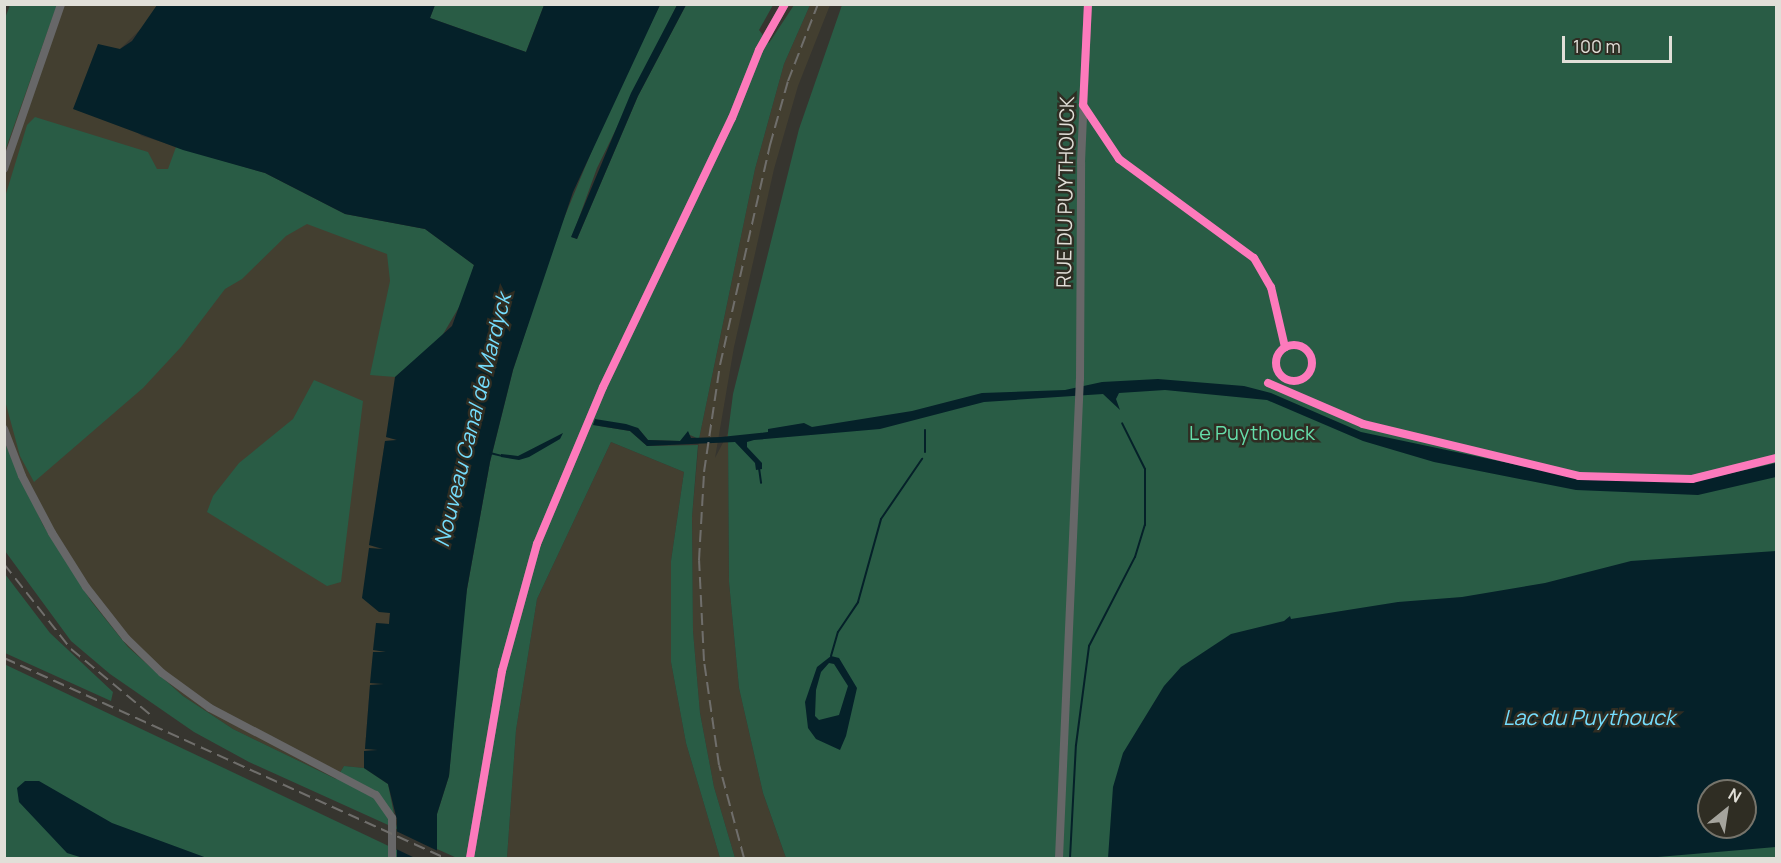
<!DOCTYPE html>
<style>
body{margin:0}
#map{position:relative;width:1781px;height:863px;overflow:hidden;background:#36352f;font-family:Manrope,sans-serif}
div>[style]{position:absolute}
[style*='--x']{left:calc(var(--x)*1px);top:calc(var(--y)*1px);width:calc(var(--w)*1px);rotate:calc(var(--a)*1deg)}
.built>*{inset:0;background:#433f30}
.green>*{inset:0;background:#295c45}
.water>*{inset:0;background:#052129}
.pier>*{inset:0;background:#36352f}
.stream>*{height:2px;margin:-1px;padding:0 1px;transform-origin:1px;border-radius:1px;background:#052129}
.street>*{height:8px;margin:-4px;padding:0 4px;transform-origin:4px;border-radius:4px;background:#676768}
.rail>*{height:2px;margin-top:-1px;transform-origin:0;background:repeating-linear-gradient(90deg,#6f6e6b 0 12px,transparent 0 18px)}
.cycleway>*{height:8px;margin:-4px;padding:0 4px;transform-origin:4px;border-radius:4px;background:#fd7abc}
.cycleway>.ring{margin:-4px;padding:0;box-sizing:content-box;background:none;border:8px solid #fd7abc;border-radius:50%}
span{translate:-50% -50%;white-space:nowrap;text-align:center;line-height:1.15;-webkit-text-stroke:5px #2f2d23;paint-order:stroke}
.street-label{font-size:20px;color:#e1dfd8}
.park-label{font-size:20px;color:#66deaa}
.water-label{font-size:21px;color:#75ddfd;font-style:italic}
.frame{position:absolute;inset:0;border:6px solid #e1dfd8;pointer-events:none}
.north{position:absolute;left:1697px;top:779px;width:60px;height:60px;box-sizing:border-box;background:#2f2d23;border:2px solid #76746b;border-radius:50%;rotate:30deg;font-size:16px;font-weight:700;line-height:24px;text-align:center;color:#e1dfd8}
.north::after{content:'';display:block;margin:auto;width:21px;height:27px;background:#a5a49d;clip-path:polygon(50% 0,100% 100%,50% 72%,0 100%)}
.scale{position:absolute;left:1562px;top:36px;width:110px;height:27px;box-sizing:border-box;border:3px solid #e1dfd8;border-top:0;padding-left:8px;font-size:18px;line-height:21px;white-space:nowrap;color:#e1dfd8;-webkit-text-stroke:4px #2f2d23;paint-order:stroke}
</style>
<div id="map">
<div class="built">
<div style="clip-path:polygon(57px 5px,157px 5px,146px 24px,120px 49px,131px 128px,142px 136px,265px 173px,335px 210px,474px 265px,386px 437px,397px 440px,385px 441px,370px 545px,383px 550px,370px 548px,390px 613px,389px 624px,376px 623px,386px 652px,370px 683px,384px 684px,370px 685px,365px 749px,378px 749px,365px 751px,364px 768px,344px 766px,336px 779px,233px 729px,183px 696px,128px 647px,91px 601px,43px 525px,9px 454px,5px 441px,4px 151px)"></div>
<div style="clip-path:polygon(810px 5px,830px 5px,798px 86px,774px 169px,734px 347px,715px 458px,728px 433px,729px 582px,739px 688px,763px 793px,786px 858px,735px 858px,714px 787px,700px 713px,693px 631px,692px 517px,699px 439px,755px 169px,784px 64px)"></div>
<div style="clip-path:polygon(611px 442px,684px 472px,671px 561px,671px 662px,686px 743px,720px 858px,507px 858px,516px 730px,537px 599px)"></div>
</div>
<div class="green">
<div style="clip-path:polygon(10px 5px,57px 5px,5px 151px,4px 21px)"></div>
<div style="clip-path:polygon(435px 5px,544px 5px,526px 52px,430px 18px)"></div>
<div style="clip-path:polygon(660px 5px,677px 5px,597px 168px,572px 237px,577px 239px,638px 96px,686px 5px,773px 5px,759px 30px,769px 43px,794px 5px,810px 5px,784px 64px,755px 169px,699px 439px,690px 435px,680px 441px,648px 440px,638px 428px,593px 425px,630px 431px,647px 446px,698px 445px,692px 517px,693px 631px,700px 713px,714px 787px,735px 858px,720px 858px,686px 743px,671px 662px,671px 561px,684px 472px,611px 442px,537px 599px,516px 730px,507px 858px,457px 858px,437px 849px,437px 814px,449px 776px,464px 606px,490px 462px,513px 370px,557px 235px,612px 102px)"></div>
<div style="clip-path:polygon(evenodd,842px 5px,1776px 5px,1776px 858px,786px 858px,763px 793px,739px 688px,729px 582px,728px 433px,733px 394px,799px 129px,842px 5px,1709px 791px,1745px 791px,1745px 827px,1709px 827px,1709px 791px)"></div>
<div style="clip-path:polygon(35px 117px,148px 152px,157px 169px,168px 169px,176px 147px,265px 173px,345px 214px,425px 229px,474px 265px,465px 297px,439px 341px,395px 377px,370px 375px,390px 281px,387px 254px,307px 224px,286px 236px,242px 279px,225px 289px,181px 347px,143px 388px,34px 482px,20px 456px,4px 397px,5px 197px,27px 125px)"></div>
<div style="clip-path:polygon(314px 380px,363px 401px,341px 582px,327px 586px,207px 512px,213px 496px,239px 463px,293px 419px)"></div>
<div style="clip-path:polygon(4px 441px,43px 525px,91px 601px,128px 647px,183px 696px,233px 729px,336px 779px,344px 766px,364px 768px,388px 784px,397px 829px,249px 762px,194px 732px,110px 674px,71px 641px,5px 551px)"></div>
<div style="clip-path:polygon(5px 574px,50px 633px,113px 692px,111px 701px,5px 653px)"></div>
<div style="clip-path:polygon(4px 664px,376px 840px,397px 850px,397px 858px,5px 858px)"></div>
</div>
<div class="water">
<div style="clip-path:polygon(157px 5px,435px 5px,430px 18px,526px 52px,544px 5px,660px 5px,573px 192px,513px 370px,490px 462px,467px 589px,449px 776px,437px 814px,437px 858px,397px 858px,397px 820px,388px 784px,364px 768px,364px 751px,378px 750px,365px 749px,370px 685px,384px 684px,370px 683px,373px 652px,386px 652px,373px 650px,376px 623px,389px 624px,390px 613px,379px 612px,362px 598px,369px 548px,383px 549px,369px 545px,385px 441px,397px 440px,386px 437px,395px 377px,452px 326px,474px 265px,425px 229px,345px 214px,265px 173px,183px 150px,73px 109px,98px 44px,120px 49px,132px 41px)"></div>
<div style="clip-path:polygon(677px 5px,686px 5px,638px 96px,577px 239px,571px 237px,631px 93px)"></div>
<div style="clip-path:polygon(1158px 379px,1244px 386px,1271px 393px,1361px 432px,1580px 478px,1692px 482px,1776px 463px,1776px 477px,1698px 495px,1576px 490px,1434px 462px,1363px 441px,1267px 400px,1165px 390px,1119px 393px,1116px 399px,1120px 410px,1103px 394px,984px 402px,880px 429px,754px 440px,747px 442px,747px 447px,762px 463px,762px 469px,756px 470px,755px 463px,735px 442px,647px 446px,630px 431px,593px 425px,595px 419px,626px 424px,638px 428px,648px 440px,680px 441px,688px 431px,691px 438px,721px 437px,768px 432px,768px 429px,804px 423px,812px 427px,912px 411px,982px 393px,1065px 390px,1102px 382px)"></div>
<div style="clip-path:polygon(563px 433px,560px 439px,529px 457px,519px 460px,501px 457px,501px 454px,518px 456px)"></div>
<div style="clip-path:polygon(evenodd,1776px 551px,1776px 847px,1646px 858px,1108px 858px,1113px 787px,1123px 753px,1164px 686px,1181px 667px,1231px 634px,1284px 621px,1290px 616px,1291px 619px,1398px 602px,1462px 597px,1545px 583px,1631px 561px,1776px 551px,1709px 791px,1745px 791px,1745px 827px,1709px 827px,1709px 791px)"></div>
<div style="clip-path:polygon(evenodd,831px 656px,839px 658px,857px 688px,846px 736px,840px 750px,816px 739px,808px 728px,805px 702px,817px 667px,831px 656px,829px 663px,834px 664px,848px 686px,839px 715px,819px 720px,815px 716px,816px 690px,821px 672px,829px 663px)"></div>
<div style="clip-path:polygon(25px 781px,39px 781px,112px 823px,207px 858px,83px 858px,67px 853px,19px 802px,17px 788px)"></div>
</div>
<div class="pier">
<div style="clip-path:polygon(394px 830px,440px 852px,440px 858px,415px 858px,394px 848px)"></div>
</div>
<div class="stream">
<div style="--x:925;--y:452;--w:22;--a:-90"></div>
<div style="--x:490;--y:453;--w:12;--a:14"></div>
<div style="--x:759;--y:468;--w:15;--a:82"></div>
<div style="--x:831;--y:656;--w:25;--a:-74"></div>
<div style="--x:838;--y:632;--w:36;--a:-56"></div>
<div style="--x:858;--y:602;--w:86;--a:-74.5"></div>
<div style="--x:881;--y:519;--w:73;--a:-55.7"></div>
<div style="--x:1070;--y:858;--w:113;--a:-87"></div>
<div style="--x:1076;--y:745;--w:100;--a:-82.5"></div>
<div style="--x:1089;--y:646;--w:100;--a:-62.7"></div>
<div style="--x:1135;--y:557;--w:34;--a:-73"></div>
<div style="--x:1145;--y:525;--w:56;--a:-90"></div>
<div style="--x:1145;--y:469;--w:51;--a:-116.6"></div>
</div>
<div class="street">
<div style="--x:4;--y:169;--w:175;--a:-70.9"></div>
<div style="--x:4;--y:429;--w:50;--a:69"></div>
<div style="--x:22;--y:476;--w:64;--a:62.2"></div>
<div style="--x:52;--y:533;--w:64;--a:57.8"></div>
<div style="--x:86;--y:587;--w:65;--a:51.9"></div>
<div style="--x:126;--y:638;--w:50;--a:44.2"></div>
<div style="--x:162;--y:673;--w:59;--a:36.1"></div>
<div style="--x:210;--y:708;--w:187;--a:27.7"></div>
<div style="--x:376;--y:795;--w:28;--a:55"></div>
<div style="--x:392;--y:818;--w:40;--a:90"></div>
<div style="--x:470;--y:858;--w:190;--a:-80.3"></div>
<div style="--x:502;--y:671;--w:132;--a:-74.6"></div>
<div style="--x:537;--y:544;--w:170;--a:-67.2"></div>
<div style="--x:603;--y:387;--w:298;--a:-64.4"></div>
<div style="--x:732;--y:118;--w:73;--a:-68.3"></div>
<div style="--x:759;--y:50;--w:53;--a:-60.5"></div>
<div style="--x:1059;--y:858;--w:479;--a:-87.5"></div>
<div style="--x:1080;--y:379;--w:217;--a:-89.7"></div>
<div style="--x:1081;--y:162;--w:158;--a:-87.5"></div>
</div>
<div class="rail">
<div style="--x:4;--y:564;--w:108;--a:51.8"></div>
<div style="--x:71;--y:649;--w:105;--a:39.6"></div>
<div style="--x:4;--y:658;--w:483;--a:24.4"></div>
<div style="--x:744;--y:858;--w:96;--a:-105"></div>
<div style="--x:719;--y:765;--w:105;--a:-98.2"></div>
<div style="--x:704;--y:661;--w:101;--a:-92.8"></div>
<div style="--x:699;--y:560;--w:88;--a:-86.7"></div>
<div style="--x:704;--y:472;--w:108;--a:-81.5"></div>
<div style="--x:720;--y:365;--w:226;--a:-77.2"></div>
<div style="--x:770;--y:145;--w:66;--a:-74.3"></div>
<div style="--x:788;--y:81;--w:83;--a:-68.7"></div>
</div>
<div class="cycleway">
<div style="--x:1088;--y:4;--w:101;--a:92.8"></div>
<div style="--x:1083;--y:105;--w:65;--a:56.3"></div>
<div style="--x:1119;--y:159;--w:167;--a:36.3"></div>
<div style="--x:1254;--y:258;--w:34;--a:60"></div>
<div style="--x:1271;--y:287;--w:62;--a:76.9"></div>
<div class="ring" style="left:1276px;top:345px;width:28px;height:28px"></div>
<div style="--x:1268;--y:383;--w:103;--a:23.3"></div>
<div style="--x:1363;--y:424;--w:222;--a:13.5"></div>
<div style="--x:1579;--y:476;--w:113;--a:1.5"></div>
<div style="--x:1692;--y:479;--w:87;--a:-14"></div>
<div style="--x:470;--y:858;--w:190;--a:-80.3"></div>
<div style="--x:502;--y:671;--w:132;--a:-74.6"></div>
<div style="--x:537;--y:544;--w:170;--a:-67.2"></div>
<div style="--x:603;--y:387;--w:298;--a:-64.4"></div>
<div style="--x:732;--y:118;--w:73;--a:-68.3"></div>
<div style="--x:759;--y:50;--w:53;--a:-60.5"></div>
</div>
<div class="street-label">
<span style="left:1065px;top:192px;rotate:-89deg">RUE DU PUYTHOUCK</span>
</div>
<div class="park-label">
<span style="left:1252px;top:432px">Le Puythouck</span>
</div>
<div class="water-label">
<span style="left:472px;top:420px;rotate:-76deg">Nouveau Canal de Mardyck</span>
<span style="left:1589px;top:717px">Lac du Puythouck</span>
</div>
<div class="frame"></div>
<div class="north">N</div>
<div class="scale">100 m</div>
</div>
